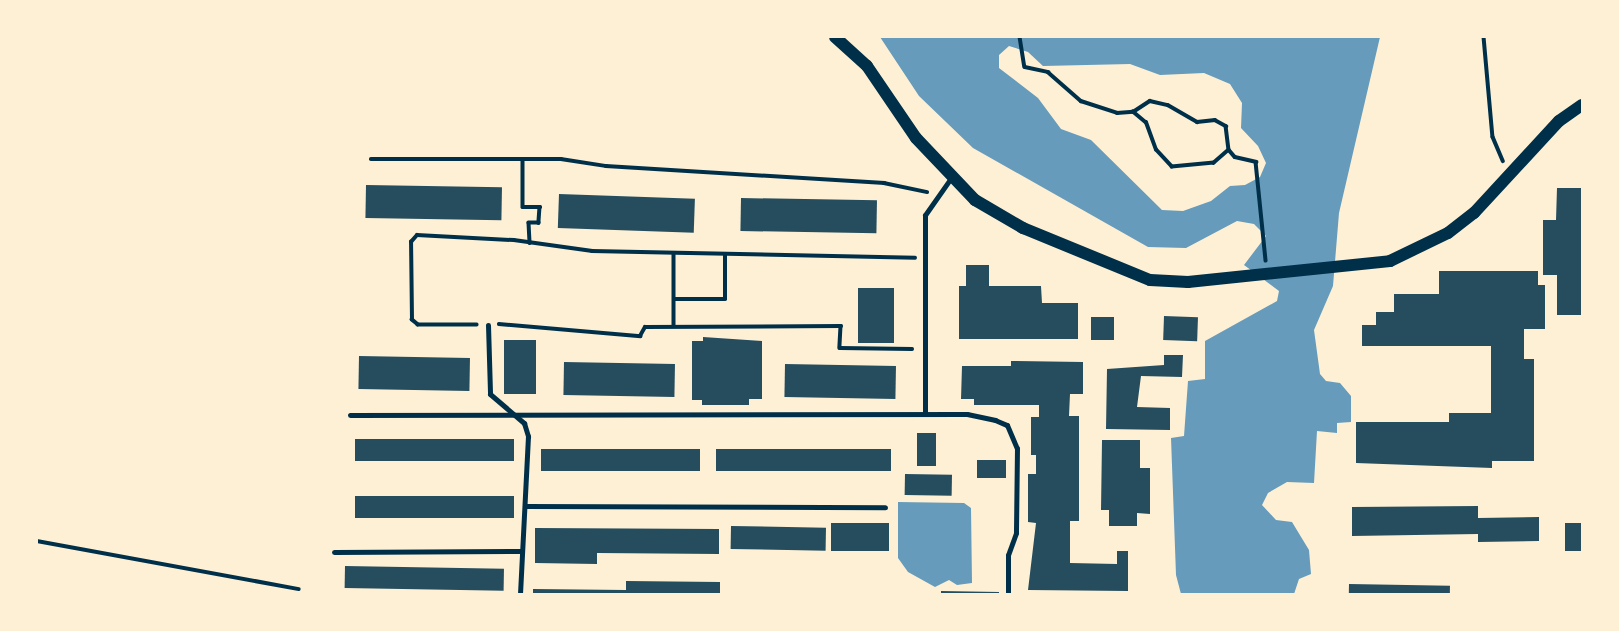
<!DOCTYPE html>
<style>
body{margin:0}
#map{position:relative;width:1619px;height:631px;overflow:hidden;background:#fdf0d5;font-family:"Playfair Display",serif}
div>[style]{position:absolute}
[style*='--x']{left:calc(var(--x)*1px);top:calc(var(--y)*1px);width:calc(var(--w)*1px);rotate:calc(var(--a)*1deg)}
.water>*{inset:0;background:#669bbc}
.building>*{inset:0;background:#264d5e;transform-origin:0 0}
.path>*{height:3.5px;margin:-1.75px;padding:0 1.75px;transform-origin:1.75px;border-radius:1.75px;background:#003049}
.service>*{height:5px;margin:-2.5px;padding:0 2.5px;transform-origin:2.5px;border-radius:2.5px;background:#003049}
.tertiary>*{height:12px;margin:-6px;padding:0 6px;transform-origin:6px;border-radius:6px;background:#003049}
span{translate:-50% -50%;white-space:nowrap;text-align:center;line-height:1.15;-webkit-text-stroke:7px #fdf0d5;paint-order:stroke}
.frame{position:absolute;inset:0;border:38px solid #fdf0d5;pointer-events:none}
</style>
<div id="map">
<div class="water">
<div style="clip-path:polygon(evenodd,880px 37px,1380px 37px,1339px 213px,1333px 286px,1314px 330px,1320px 374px,1326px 381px,1340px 383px,1351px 396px,1351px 422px,1337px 423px,1337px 433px,1317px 431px,1314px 483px,1287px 482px,1268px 493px,1262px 505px,1276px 520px,1292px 522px,1309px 550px,1311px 574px,1299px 579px,1294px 594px,1181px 594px,1176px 575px,1171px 438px,1184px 436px,1188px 381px,1205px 379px,1205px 341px,1277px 301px,1279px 291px,1244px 265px,1266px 236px,1254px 224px,1237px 221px,1186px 248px,1148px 247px,973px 148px,919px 96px,880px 37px,1009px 46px,1028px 52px,1043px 66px,1130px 64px,1160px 75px,1204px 73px,1230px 84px,1242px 103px,1241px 128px,1258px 146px,1266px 163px,1260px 177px,1245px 185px,1230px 186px,1211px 201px,1183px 211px,1162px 210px,1091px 140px,1061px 129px,1038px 98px,999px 68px,999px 55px,1009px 46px)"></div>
<div style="clip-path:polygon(898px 502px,964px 503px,971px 508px,972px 583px,957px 585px,949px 580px,935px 587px,908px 572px,898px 558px)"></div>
</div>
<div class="building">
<div style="left:366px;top:185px;width:136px;height:33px;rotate:1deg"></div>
<div style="clip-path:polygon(1557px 188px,1582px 188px,1582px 315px,1557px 315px,1557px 275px,1543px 275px,1543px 220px,1556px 220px)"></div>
<div style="left:559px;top:194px;width:136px;height:34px;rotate:2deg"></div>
<div style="left:741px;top:198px;width:136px;height:33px;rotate:1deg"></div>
<div style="clip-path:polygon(966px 265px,989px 265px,989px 286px,1041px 286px,1042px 303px,1078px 303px,1078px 339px,959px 339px,959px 286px,966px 286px)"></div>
<div style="clip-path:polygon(1439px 271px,1538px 271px,1538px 285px,1545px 285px,1545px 329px,1524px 329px,1524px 359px,1534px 359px,1534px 461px,1492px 461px,1492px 468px,1356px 463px,1356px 422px,1449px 422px,1449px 413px,1491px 413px,1491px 346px,1362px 346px,1362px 325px,1376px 325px,1376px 312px,1394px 312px,1394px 294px,1439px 294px)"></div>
<div style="left:858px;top:288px;width:36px;height:55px"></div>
<div style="left:1164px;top:316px;width:34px;height:24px;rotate:2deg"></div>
<div style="left:1091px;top:317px;width:23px;height:23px"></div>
<div style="clip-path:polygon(703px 337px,762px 341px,762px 399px,749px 399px,749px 405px,702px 405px,702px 400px,692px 400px,692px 341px,703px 341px)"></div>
<div style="left:504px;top:340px;width:32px;height:54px"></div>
<div style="clip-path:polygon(1164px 355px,1183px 355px,1182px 377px,1141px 376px,1137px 407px,1170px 408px,1170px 430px,1106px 429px,1107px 369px,1164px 365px)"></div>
<div style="left:359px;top:356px;width:111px;height:33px;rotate:1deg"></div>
<div style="clip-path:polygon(1011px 361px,1083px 362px,1083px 394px,1070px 394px,1069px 416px,1079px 416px,1079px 521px,1070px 521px,1070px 563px,1117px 564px,1117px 551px,1128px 551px,1128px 591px,1028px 590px,1036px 523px,1028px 522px,1028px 474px,1036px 474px,1036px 455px,1031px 455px,1031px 417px,1039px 417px,1039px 405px,974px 405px,974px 399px,961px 399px,962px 366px,1011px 366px)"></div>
<div style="left:564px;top:362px;width:111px;height:33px;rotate:1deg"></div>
<div style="left:785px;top:364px;width:111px;height:33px;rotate:1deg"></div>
<div style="left:917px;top:433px;width:19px;height:33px"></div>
<div style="left:355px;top:439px;width:159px;height:22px"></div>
<div style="clip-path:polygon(1102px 440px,1140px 440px,1140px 468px,1150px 468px,1150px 514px,1137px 513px,1137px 526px,1109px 526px,1109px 510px,1101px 510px)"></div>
<div style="left:541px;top:449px;width:159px;height:22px"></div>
<div style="left:716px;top:449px;width:175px;height:22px"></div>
<div style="left:977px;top:460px;width:29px;height:18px"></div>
<div style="left:905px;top:474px;width:47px;height:21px;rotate:1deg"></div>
<div style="left:355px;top:496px;width:159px;height:22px"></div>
<div style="clip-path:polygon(1478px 506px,1478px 518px,1539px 517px,1539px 541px,1478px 542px,1478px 534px,1352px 536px,1352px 507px)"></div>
<div style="left:831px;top:523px;width:58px;height:28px"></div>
<div style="left:1565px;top:523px;width:17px;height:28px"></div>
<div style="left:731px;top:526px;width:95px;height:23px;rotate:1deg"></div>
<div style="clip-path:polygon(535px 528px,719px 529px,719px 554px,597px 553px,597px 564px,535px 563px)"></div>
<div style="left:345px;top:566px;width:159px;height:22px;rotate:1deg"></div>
<div style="clip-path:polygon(626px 581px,720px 582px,720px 594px,533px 594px,533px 589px,626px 590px)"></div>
<div style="left:1349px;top:584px;width:101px;height:10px;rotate:1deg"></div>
<div style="clip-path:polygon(941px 591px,999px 592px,999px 594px,941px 594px)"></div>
</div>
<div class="path">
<div style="--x:1020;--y:37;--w:30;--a:81"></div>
<div style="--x:1025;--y:67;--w:24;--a:12"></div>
<div style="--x:1048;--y:72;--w:44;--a:41.3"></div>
<div style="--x:1081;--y:101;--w:38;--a:18"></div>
<div style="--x:1117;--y:113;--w:16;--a:-4"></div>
<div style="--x:1133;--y:112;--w:20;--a:-33"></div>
<div style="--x:1150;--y:101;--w:18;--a:13"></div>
<div style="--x:1168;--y:105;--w:34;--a:30"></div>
<div style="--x:1197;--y:122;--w:18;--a:-6"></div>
<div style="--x:1215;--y:120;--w:13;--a:29"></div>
<div style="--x:1226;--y:126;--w:24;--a:83"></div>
<div style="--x:1229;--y:150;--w:20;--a:139"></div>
<div style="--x:1214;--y:163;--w:42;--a:174.6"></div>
<div style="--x:1172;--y:167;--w:23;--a:-133"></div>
<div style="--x:1156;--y:150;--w:29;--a:-110"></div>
<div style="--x:1146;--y:123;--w:17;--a:-140"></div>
<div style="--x:1484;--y:37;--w:100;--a:84.9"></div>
<div style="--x:1493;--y:137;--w:26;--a:67"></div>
<div style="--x:1229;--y:150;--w:9;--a:49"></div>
<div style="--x:1235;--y:157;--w:22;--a:13"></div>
<div style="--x:1256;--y:162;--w:99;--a:84.2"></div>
<div style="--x:371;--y:159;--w:190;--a:0"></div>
<div style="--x:561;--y:159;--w:46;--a:8.8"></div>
<div style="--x:606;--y:166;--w:279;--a:3.5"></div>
<div style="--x:884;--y:183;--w:44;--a:11.8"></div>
<div style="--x:523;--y:159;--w:48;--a:90"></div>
<div style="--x:523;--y:207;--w:17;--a:0"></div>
<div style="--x:540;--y:207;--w:16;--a:94"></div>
<div style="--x:539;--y:223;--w:10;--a:180"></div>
<div style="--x:529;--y:223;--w:20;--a:87"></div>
<div style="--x:674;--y:253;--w:73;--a:90"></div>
<div style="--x:674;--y:299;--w:51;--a:0"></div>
<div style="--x:725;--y:299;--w:44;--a:-90"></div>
<div style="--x:499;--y:324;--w:142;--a:4.9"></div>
<div style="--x:640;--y:336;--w:10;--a:-61"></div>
<div style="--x:645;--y:327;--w:196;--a:-0.3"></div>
<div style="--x:841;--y:326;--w:22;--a:93"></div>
<div style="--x:840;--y:348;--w:72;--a:0.8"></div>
<div style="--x:477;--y:325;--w:59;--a:180"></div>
<div style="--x:418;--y:325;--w:8;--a:-140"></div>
<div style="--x:412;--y:320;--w:78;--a:-90.7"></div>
<div style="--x:411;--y:242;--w:9;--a:-49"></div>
<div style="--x:417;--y:235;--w:97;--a:3"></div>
<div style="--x:514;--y:240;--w:79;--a:8"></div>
<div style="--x:592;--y:251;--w:323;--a:1.2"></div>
<div style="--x:37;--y:541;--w:266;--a:10.4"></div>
</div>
<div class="service">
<div style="--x:488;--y:325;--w:69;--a:88.3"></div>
<div style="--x:490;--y:394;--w:45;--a:40.5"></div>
<div style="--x:524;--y:423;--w:14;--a:73"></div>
<div style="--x:528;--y:436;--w:158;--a:92.9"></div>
<div style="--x:925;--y:414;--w:199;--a:-90"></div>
<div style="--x:925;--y:215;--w:45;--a:-54.9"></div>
<div style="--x:350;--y:415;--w:617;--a:-0.09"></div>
<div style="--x:967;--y:414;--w:29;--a:12"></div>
<div style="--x:995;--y:420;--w:13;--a:23"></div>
<div style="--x:1007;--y:425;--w:25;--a:67"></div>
<div style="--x:1017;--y:448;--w:85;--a:90.7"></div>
<div style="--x:1016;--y:533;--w:23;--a:110"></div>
<div style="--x:1008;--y:555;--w:39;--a:90"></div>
<div style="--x:525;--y:506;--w:360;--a:0.2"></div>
<div style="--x:334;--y:552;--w:186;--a:-0.3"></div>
</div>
<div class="tertiary">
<div style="--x:835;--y:37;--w:43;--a:42.2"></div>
<div style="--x:867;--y:66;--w:87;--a:55.8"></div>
<div style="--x:916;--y:138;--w:86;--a:46.4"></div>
<div style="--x:975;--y:200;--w:56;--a:30.3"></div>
<div style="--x:1023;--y:228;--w:137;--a:22.3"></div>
<div style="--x:1150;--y:280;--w:38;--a:3"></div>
<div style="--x:1188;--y:282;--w:203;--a:-5.9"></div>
<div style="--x:1390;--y:261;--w:64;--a:-25.8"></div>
<div style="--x:1448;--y:233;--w:33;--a:-38"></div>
<div style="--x:1474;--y:213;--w:125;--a:-47.3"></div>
<div style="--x:1559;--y:121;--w:28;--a:-35"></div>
</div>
<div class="frame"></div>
</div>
